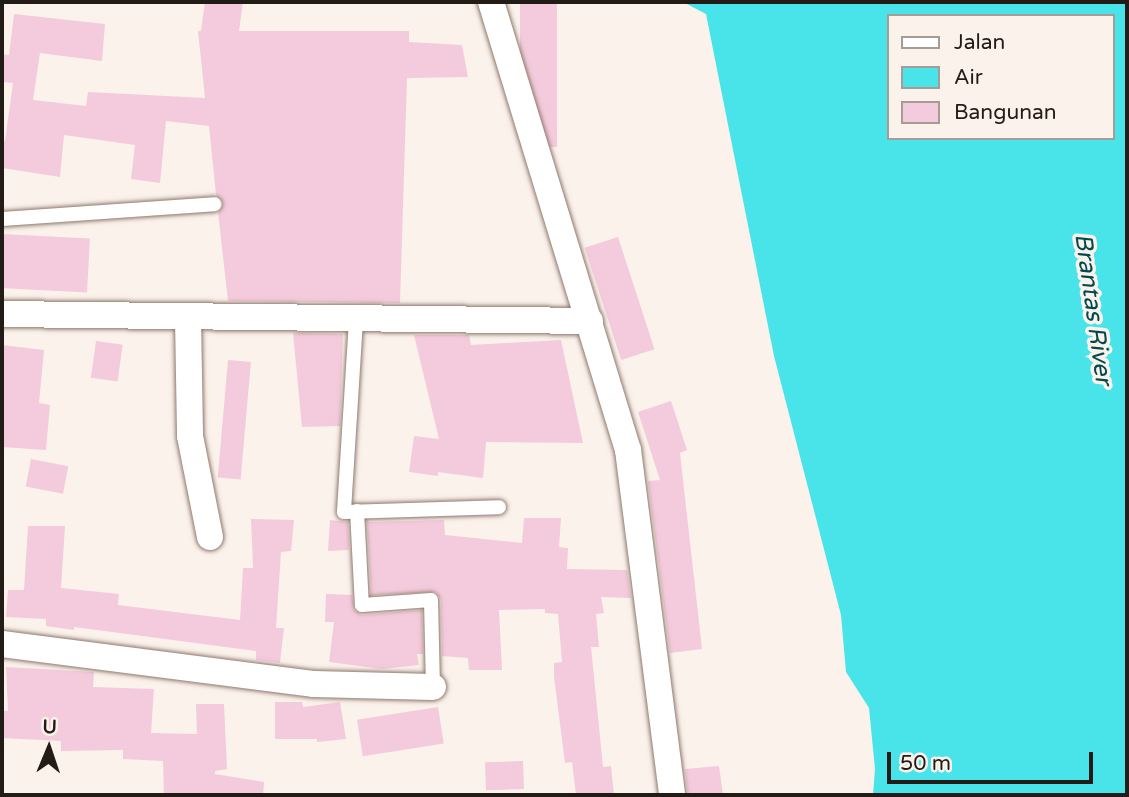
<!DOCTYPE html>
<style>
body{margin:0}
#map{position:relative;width:1129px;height:797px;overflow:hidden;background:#fbf2ec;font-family:"Varela Round",sans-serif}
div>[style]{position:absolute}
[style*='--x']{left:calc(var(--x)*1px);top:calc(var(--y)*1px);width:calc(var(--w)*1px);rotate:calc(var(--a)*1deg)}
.water>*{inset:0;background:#49e4ea}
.building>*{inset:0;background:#f4cbdc;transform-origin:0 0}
.roads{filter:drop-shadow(0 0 2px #8f796d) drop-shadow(0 0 2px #8f796d)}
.service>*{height:14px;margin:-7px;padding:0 7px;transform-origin:7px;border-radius:7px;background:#fff}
.minor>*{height:26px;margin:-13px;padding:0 13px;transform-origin:13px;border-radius:13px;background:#fff}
span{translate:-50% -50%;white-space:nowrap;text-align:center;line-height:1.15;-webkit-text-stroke:7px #fbf2ec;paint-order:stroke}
.water-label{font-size:24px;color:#00494c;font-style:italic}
.frame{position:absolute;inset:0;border:4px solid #231b16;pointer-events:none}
.legend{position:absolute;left:887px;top:14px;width:228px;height:126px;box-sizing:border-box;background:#fbf2ec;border:2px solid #a59c96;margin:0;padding:9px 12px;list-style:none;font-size:21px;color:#231b16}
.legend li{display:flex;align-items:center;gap:14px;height:35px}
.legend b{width:35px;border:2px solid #a59c96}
.north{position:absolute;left:14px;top:713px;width:70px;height:70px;-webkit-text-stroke:5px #fbf2ec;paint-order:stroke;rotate:2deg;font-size:19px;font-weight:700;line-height:28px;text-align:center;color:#231b16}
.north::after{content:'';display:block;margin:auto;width:24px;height:32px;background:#231b16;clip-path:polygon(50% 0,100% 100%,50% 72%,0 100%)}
.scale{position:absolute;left:887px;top:752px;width:206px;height:32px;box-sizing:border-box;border:4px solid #231b16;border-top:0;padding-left:9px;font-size:21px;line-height:24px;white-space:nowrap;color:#231b16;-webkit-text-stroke:5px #fbf2ec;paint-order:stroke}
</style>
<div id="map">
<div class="water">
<div style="clip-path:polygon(evenodd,683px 2px,1127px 2px,1127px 795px,873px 795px,875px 769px,869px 708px,846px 672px,841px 615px,774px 356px,706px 14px,683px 2px,889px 16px,1113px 16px,1113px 138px,889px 138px,889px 16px)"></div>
</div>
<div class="building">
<div style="clip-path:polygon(205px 2px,243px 2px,239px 31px,409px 31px,409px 42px,462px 45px,468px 77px,407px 78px,400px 303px,228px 301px,218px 212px,223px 203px,216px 195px,209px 126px,166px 121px,160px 183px,131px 179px,135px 145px,64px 135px,60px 177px,2px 168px,2px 140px,5px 141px,13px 83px,2px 82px,2px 54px,9px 55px,14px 14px,105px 24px,102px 61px,40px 53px,33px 100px,86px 106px,88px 92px,205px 98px,198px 31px,201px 31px)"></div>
<div style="left:520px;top:2px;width:37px;height:145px"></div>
<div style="left:2px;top:234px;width:88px;height:54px;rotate:3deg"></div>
<div style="left:618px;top:237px;width:118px;height:35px;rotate:72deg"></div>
<div style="clip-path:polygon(293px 333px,343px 334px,340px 426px,302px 427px)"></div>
<div style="clip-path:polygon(414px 335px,469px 335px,471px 345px,561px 340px,583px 443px,486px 442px,483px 478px,438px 472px,438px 476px,409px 472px,414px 436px,439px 439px)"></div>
<div style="left:96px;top:341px;width:27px;height:37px;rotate:8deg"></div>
<div style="clip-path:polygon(2px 345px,44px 350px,39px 403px,50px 405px,46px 450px,2px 447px)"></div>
<div style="left:228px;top:360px;width:23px;height:118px;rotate:5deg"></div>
<div style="clip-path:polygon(671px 401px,687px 450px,680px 453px,702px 649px,670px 653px,648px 481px,660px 480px,638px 412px)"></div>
<div style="left:31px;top:459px;width:38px;height:28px;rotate:11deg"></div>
<div style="clip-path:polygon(524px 518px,561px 518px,559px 547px,568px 548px,567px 569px,627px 570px,631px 598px,601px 597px,604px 613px,596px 614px,599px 647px,591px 647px,603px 767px,611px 766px,614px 795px,576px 795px,572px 762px,565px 763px,554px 677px,554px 663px,562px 662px,558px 614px,545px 613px,545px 609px,499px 610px,502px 670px,469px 670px,468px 658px,442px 656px,441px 600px,436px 592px,371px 595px,367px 522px,444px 520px,445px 535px,522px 543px)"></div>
<div style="clip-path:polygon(251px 519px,294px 520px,291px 551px,281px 552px,276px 628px,284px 628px,280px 663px,256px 660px,256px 651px,74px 627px,74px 630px,46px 626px,46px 619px,6px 617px,8px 590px,24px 590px,28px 526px,65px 526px,61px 588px,119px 594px,118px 605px,240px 620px,243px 568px,253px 568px)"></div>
<div style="clip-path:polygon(330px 520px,348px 522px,349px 550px,328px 551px)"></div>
<div style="clip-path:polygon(326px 594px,352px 595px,354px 610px,362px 615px,422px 610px,423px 654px,417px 654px,419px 665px,382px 669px,329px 662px,334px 622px,325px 622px)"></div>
<div style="clip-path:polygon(6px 667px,94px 672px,93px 687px,154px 689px,151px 733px,197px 734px,196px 704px,224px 704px,227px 769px,215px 771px,215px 774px,264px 782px,263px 795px,164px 795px,163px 761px,123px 759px,123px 750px,61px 751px,61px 741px,2px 738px,4px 711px,8px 711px)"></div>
<div style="clip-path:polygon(275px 702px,302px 702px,303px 707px,340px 702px,346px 739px,317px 742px,317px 739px,275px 739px)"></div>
<div style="left:438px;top:707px;width:37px;height:82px;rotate:81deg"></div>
<div style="left:523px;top:761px;width:28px;height:38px;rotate:88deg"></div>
<div style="clip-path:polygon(719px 766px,723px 795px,688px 795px,685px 769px)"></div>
</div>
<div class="roads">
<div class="service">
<div style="--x:2;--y:219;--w:213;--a:-4"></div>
<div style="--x:356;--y:320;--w:192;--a:93.6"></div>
<div style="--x:344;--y:512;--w:155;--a:-1.8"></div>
<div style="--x:357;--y:511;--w:94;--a:87"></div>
<div style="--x:362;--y:605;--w:69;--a:-4.1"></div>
<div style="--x:431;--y:600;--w:87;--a:88.7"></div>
</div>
<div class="minor">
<div style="--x:491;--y:2;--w:468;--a:73"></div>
<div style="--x:628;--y:450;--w:348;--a:82.7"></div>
<div style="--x:2;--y:314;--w:588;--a:0.68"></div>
<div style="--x:188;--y:318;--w:118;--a:89"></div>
<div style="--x:190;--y:436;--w:103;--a:78.8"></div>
<div style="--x:2;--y:644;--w:315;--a:7.3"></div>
<div style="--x:314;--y:684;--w:119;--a:1.4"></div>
</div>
</div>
<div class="water-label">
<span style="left:1093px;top:309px;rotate:82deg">Brantas River</span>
</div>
<div class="frame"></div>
<ul class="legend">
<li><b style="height:9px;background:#fff"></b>Jalan</li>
<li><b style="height:19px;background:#49e4ea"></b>Air</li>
<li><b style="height:19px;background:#f4cbdc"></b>Bangunan</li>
</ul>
<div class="north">U</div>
<div class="scale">50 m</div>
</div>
